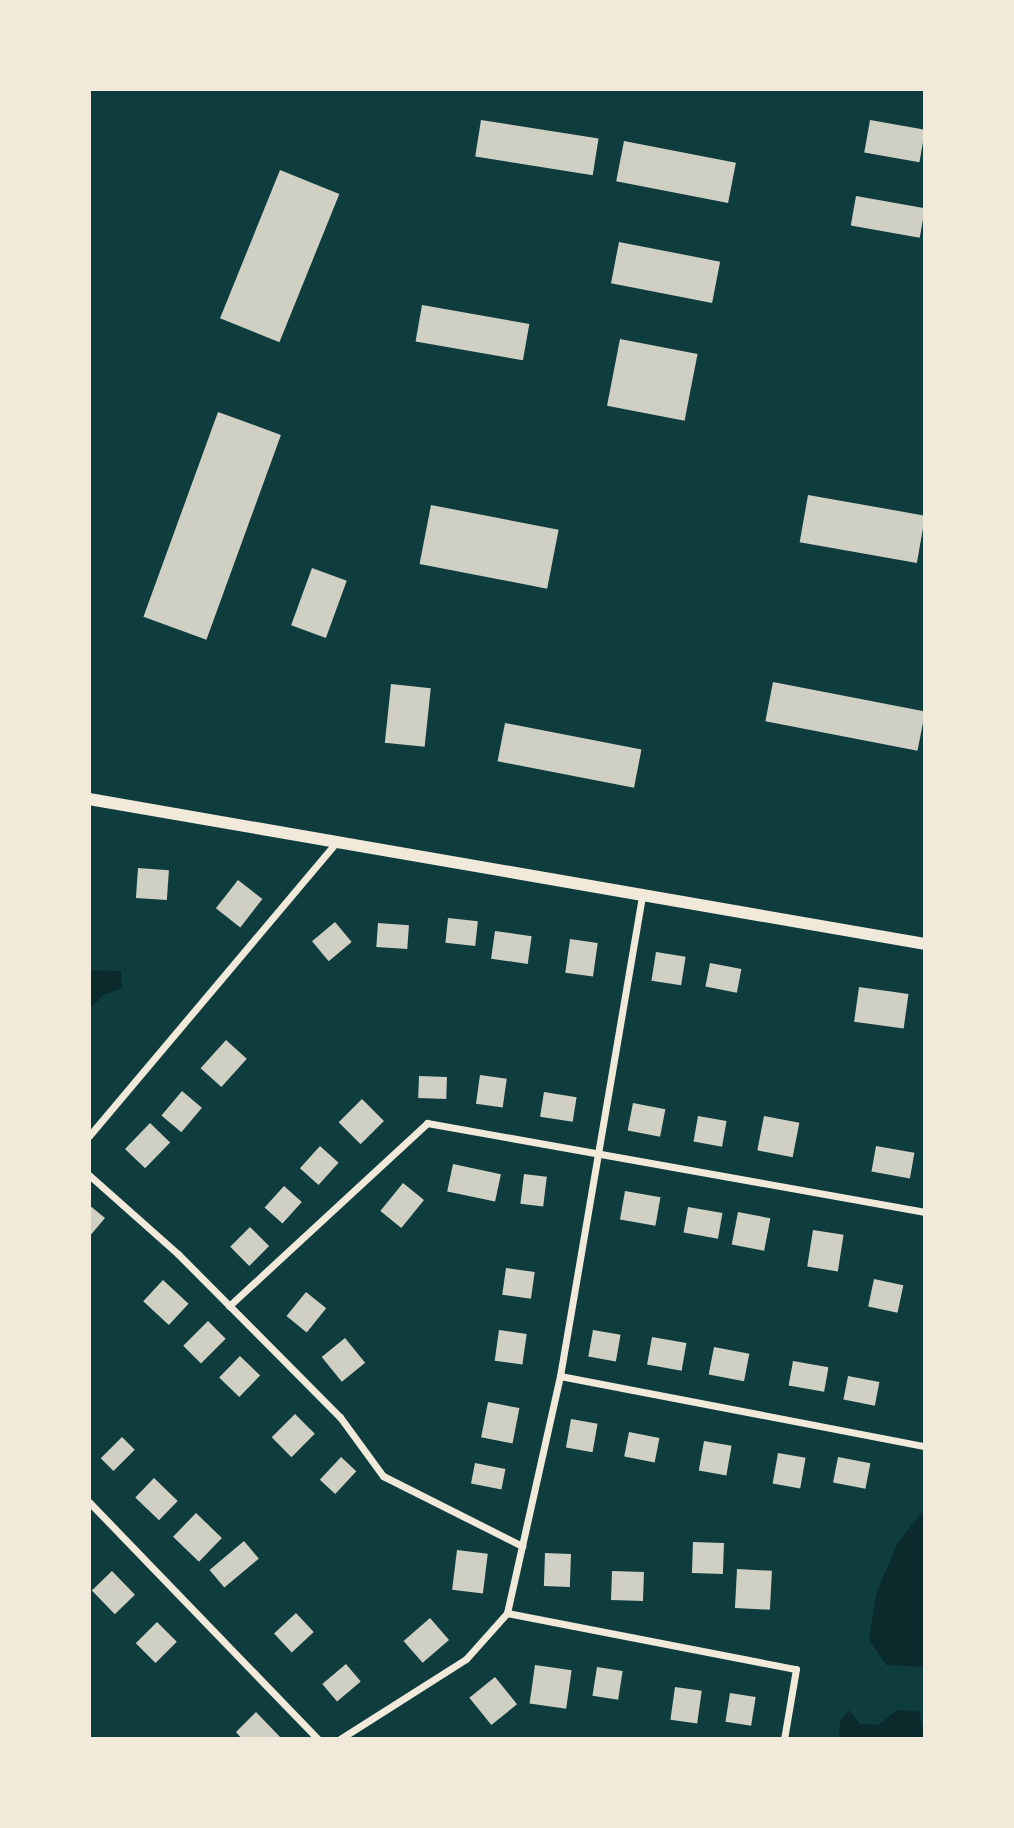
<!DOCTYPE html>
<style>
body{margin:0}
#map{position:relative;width:1014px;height:1828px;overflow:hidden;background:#0f3d3e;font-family:Arial,sans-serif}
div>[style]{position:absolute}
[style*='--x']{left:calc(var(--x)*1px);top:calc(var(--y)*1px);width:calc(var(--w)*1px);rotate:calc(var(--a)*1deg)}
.water>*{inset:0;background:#0a2a2b}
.building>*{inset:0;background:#cfcfc3;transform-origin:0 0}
.minor>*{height:7px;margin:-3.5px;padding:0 3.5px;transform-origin:3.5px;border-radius:3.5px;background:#f1e9da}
.tertiary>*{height:12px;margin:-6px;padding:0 6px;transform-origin:6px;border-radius:6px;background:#f1e9da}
span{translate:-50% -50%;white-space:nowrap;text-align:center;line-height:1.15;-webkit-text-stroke:6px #f1e9da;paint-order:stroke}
.frame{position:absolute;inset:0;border:91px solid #f1e9da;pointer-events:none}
</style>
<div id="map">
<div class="water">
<div style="clip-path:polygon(89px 970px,121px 971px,122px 989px,105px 994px,89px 1009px)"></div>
<div style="clip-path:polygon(925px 1509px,925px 1667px,886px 1665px,869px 1639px,876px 1594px,898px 1542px)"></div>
<div style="clip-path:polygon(849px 1710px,860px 1724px,878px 1725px,897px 1710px,919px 1711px,925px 1739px,839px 1739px,840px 1721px)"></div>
</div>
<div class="building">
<div style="left:481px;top:120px;width:119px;height:37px;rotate:9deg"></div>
<div style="left:870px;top:120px;width:56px;height:33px;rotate:10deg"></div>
<div style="left:624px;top:141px;width:114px;height:41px;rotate:11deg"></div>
<div style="left:280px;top:170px;width:64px;height:160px;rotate:22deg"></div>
<div style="left:856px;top:196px;width:70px;height:30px;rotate:10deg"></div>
<div style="left:619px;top:242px;width:103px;height:42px;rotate:11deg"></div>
<div style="left:422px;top:305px;width:109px;height:37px;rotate:10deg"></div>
<div style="left:620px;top:339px;width:79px;height:68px;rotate:11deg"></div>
<div style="left:218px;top:412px;width:67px;height:218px;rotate:20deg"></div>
<div style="left:808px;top:495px;width:119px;height:48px;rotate:10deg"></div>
<div style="left:431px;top:505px;width:130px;height:60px;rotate:11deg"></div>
<div style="left:312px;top:568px;width:37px;height:61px;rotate:20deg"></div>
<div style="left:773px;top:682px;width:155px;height:40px;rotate:11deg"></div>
<div style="left:391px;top:684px;width:40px;height:59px;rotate:6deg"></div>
<div style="left:505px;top:723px;width:139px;height:39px;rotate:11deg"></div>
<div style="left:138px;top:868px;width:31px;height:30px;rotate:4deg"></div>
<div style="left:238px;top:880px;width:31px;height:36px;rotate:38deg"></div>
<div style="left:448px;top:918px;width:30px;height:25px;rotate:6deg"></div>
<div style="left:335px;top:922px;width:26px;height:30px;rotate:50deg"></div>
<div style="left:378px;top:923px;width:31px;height:24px;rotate:4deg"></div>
<div style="left:495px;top:931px;width:37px;height:28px;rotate:8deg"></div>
<div style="left:570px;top:939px;width:28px;height:34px;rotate:8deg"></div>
<div style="left:656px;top:952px;width:30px;height:29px;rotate:9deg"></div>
<div style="left:710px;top:963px;width:32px;height:24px;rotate:11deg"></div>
<div style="left:859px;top:987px;width:50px;height:35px;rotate:8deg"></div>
<div style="left:226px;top:1040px;width:28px;height:38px;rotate:42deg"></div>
<div style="left:480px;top:1075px;width:27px;height:29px;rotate:8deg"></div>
<div style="left:419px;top:1076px;width:28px;height:22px;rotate:2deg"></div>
<div style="left:182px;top:1091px;width:26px;height:32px;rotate:40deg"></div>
<div style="left:544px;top:1092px;width:33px;height:25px;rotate:9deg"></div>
<div style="left:362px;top:1099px;width:31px;height:33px;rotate:45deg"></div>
<div style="left:633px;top:1103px;width:33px;height:28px;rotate:11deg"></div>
<div style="left:698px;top:1116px;width:29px;height:26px;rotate:10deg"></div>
<div style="left:764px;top:1116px;width:36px;height:35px;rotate:11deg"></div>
<div style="left:150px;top:1123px;width:28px;height:36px;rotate:44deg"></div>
<div style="left:320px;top:1146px;width:25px;height:30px;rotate:42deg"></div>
<div style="left:876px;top:1146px;width:39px;height:26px;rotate:10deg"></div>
<div style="left:453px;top:1164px;width:49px;height:28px;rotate:12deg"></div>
<div style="left:524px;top:1174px;width:23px;height:30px;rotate:7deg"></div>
<div style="left:403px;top:1183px;width:27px;height:36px;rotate:39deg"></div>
<div style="left:284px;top:1186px;width:24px;height:29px;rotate:42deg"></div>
<div style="left:625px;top:1191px;width:36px;height:29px;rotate:10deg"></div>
<div style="clip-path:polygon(89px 1205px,105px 1218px,89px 1237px)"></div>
<div style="left:688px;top:1207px;width:35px;height:26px;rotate:10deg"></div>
<div style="left:738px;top:1212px;width:33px;height:33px;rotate:11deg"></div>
<div style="left:250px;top:1227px;width:27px;height:28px;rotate:45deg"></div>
<div style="left:813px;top:1230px;width:31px;height:37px;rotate:9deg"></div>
<div style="left:506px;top:1268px;width:29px;height:27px;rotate:8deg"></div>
<div style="left:874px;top:1279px;width:30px;height:28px;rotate:12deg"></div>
<div style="left:163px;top:1280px;width:35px;height:29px;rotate:43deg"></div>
<div style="left:306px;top:1292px;width:26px;height:31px;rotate:39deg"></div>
<div style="left:208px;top:1321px;width:25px;height:35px;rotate:45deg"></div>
<div style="left:499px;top:1330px;width:28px;height:31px;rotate:8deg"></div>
<div style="left:593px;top:1330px;width:28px;height:27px;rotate:10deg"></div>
<div style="left:652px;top:1337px;width:35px;height:28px;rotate:10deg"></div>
<div style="left:345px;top:1338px;width:32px;height:30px;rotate:51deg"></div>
<div style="left:714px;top:1347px;width:36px;height:28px;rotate:11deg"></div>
<div style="left:240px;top:1356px;width:28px;height:30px;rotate:44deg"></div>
<div style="left:793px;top:1361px;width:36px;height:25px;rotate:10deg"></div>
<div style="left:848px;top:1376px;width:32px;height:24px;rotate:11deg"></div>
<div style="left:488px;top:1402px;width:32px;height:36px;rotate:11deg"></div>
<div style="left:295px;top:1414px;width:28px;height:33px;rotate:45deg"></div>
<div style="left:571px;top:1419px;width:27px;height:29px;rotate:10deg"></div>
<div style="left:629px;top:1432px;width:31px;height:25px;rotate:11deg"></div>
<div style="left:122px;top:1437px;width:18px;height:30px;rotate:45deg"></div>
<div style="left:704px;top:1441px;width:28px;height:30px;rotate:10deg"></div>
<div style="left:778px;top:1453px;width:28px;height:31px;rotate:10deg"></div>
<div style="left:341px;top:1457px;width:21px;height:31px;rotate:43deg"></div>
<div style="left:838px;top:1457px;width:33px;height:26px;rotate:11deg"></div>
<div style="left:475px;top:1463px;width:31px;height:21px;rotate:11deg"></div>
<div style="left:154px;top:1478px;width:33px;height:27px;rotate:44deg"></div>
<div style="left:196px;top:1513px;width:36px;height:33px;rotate:44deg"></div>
<div style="left:244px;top:1541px;width:23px;height:45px;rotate:50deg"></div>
<div style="left:693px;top:1542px;width:31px;height:31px;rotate:2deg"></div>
<div style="left:457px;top:1550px;width:31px;height:40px;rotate:7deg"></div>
<div style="left:545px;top:1553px;width:26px;height:33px;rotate:2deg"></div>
<div style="left:737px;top:1569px;width:35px;height:39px;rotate:3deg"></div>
<div style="left:112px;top:1571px;width:33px;height:28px;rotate:46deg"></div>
<div style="left:612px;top:1571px;width:32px;height:29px;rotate:2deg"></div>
<div style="left:296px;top:1613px;width:26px;height:30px;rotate:47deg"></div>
<div style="left:430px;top:1618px;width:29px;height:35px;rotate:49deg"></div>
<div style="left:157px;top:1622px;width:28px;height:30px;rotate:45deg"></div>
<div style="left:346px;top:1664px;width:23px;height:31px;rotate:50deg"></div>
<div style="left:535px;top:1665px;width:37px;height:39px;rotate:8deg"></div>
<div style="left:597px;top:1667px;width:26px;height:29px;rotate:9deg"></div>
<div style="left:495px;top:1677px;width:35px;height:33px;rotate:51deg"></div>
<div style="left:675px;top:1687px;width:27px;height:33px;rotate:8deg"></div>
<div style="left:730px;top:1693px;width:26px;height:29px;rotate:9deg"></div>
<div style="clip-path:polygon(256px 1712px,282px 1739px,242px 1739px,236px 1732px)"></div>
</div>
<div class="minor">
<div style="--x:89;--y:1136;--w:382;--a:-49.9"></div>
<div style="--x:89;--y:1175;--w:119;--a:41.6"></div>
<div style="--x:178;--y:1254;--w:230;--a:45.2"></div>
<div style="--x:340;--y:1417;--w:73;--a:53.9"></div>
<div style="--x:383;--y:1476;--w:156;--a:26.7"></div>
<div style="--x:229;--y:1306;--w:270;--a:-42.7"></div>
<div style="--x:427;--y:1123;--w:506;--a:10.13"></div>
<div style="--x:560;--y:1376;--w:372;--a:10.9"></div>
<div style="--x:89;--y:1502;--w:330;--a:46"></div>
<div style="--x:507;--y:1613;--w:294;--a:11"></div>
<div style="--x:796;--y:1669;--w:71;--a:99.7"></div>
<div style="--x:340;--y:1739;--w:149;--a:-32.4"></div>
<div style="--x:466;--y:1659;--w:62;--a:-48.3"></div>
<div style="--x:507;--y:1613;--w:243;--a:-77.4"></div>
<div style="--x:560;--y:1376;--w:487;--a:-80.3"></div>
</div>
<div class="tertiary">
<div style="--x:89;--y:799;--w:848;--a:9.84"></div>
</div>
<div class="frame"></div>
</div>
